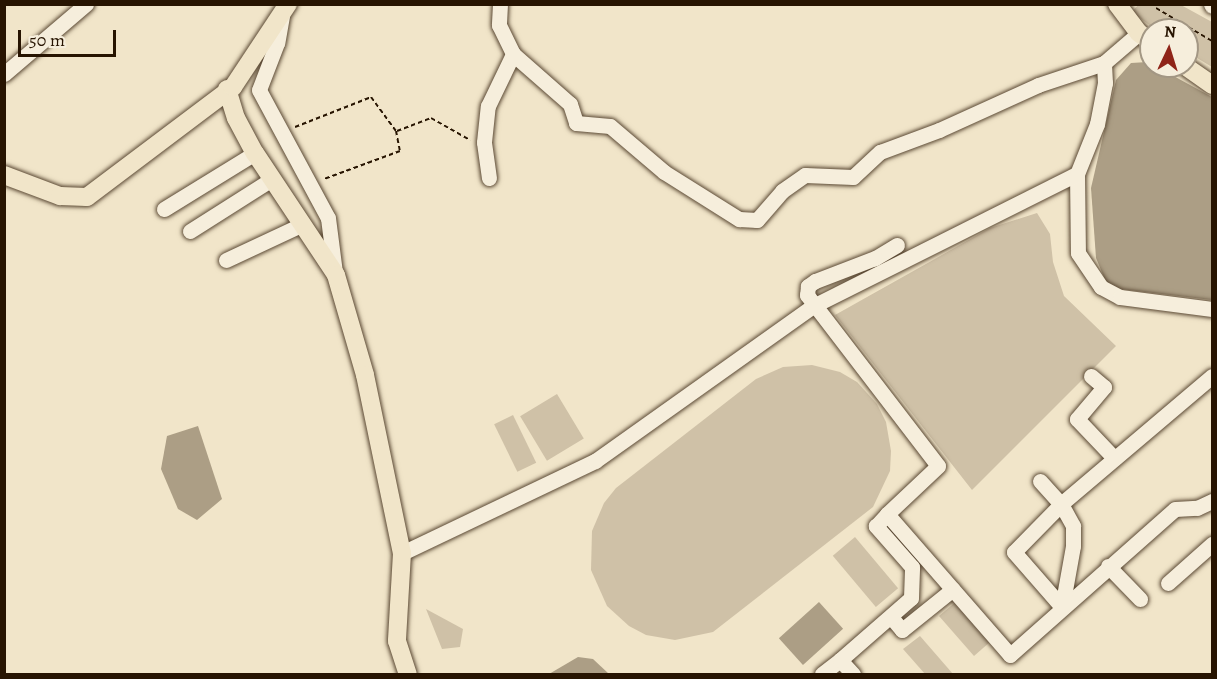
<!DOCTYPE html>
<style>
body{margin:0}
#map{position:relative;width:1217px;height:679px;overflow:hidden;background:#f1e5c9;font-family:Alegreya,serif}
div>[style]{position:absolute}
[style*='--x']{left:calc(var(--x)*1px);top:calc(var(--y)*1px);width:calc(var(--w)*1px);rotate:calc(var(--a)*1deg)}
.green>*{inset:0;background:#cfc1a7;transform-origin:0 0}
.water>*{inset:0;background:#ac9e85;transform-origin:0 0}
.path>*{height:2px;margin-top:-1px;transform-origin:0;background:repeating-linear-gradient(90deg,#271401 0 4.5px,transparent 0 7.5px)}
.roads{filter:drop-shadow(0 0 2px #5a4833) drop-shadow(0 0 2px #5a4833)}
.minor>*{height:15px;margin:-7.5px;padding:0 7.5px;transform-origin:7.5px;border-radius:7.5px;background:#f6eedc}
.major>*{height:18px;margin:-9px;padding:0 9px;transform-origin:9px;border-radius:9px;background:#f1e5c9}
span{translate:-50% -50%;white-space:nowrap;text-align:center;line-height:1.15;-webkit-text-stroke:6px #f6eedc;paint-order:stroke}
.frame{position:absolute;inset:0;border:6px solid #271401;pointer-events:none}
.north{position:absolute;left:1139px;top:18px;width:60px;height:60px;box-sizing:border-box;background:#f6eedc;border:2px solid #a39784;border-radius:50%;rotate:4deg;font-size:16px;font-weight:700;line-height:24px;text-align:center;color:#271401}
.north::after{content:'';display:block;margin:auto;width:21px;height:27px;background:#8f2418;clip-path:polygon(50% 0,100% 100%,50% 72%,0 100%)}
.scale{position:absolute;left:18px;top:30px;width:98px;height:27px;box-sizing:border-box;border:3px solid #271401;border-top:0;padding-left:8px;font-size:18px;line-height:21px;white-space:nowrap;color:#271401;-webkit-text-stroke:4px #f6eedc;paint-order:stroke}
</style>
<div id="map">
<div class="green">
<div style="clip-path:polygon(1138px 5px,1181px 5px,1212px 22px,1212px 67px,1187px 52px,1187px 30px,1156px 30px,1132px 12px)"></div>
<div style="clip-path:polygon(1037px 213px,1050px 234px,1053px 262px,1064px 296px,1116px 346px,972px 490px,835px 315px,990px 228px)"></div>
<div style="clip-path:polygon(812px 365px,840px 372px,857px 382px,877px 404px,886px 422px,891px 451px,890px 471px,873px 507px,713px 632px,675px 640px,646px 635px,629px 626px,607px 606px,591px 570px,592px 531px,604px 503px,616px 488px,756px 379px,783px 367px)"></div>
<div style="left:557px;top:394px;width:52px;height:43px;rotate:59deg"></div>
<div style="left:513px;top:415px;width:53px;height:21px;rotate:64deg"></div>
<div style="left:855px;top:537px;width:67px;height:29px;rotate:50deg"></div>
<div style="clip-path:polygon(958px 600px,990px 642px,974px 656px,939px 616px)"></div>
<div style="clip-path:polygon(426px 609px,463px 629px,460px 647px,442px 649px)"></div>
<div style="clip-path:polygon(920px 636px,953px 674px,925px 674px,903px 649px)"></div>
</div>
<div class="water">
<div style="clip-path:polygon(1148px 62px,1212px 97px,1212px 300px,1120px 289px,1106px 282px,1096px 258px,1091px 188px,1116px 80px,1131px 63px)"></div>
<div style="clip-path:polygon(198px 426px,222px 499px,197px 520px,178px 509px,161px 469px,167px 436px)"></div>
<div style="left:819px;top:602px;width:36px;height:54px;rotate:48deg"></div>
<div style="clip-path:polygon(578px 657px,593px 659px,609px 674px,549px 674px)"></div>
</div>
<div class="path">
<div style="--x:1156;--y:8;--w:65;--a:30.5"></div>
<div style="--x:295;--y:127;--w:82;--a:-21.5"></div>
<div style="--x:371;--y:97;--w:42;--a:53.7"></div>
<div style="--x:396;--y:131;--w:20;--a:79"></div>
<div style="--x:400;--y:151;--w:81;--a:159.8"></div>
<div style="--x:397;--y:131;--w:36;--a:-21"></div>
<div style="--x:431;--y:118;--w:45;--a:29.4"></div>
</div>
<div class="roads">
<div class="minor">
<div style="--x:500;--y:4;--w:21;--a:93"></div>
<div style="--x:499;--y:25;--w:32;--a:64"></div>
<div style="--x:513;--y:54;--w:76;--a:41.3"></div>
<div style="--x:570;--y:104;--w:20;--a:72"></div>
<div style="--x:576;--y:123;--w:34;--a:5"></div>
<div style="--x:610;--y:126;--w:71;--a:40.4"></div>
<div style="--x:664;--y:172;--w:89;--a:32.1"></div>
<div style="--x:739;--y:219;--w:18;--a:3"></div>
<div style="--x:757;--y:220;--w:38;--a:-49"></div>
<div style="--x:782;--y:191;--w:28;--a:-35"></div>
<div style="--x:805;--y:175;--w:48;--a:2.4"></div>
<div style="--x:853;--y:177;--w:37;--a:-43"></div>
<div style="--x:880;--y:152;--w:63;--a:-20.4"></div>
<div style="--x:939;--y:130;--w:109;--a:-24.4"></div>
<div style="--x:1038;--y:85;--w:70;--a:-18.4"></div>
<div style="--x:1211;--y:4;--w:2;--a:63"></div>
<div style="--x:282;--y:16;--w:27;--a:100"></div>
<div style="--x:277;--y:43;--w:50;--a:111"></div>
<div style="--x:259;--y:90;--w:145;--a:61.7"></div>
<div style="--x:328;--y:218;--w:55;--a:82.7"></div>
<div style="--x:4;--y:74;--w:108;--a:-40.5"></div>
<div style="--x:1077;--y:174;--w:79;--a:89.3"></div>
<div style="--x:1078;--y:253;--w:41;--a:55.9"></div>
<div style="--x:1101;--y:287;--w:21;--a:28"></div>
<div style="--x:1120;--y:297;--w:93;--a:7.4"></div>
<div style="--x:489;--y:178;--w:36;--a:-98"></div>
<div style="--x:484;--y:142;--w:36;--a:-84"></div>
<div style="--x:488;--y:106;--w:58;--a:-64.3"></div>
<div style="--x:164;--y:209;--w:107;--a:-31.6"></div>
<div style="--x:190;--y:231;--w:97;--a:-32.4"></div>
<div style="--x:897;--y:245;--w:26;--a:149"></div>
<div style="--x:875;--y:258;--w:64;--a:159"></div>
<div style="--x:815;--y:281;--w:9;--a:144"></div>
<div style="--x:808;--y:286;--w:9;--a:96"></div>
<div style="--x:807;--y:295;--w:215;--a:52.5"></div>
<div style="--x:938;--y:466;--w:70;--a:136.7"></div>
<div style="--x:887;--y:514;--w:187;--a:48.9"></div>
<div style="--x:1010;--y:655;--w:220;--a:-41.5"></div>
<div style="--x:1175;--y:509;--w:22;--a:-3"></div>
<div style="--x:1197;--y:508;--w:17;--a:-25"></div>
<div style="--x:226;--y:260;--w:85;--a:-25.1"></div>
<div style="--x:1091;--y:376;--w:17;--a:40"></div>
<div style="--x:1104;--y:387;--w:42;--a:130.2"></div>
<div style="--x:1077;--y:419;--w:54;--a:46.5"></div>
<div style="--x:1040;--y:481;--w:31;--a:48"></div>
<div style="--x:1061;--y:504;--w:25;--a:61"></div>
<div style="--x:1073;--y:526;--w:20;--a:90"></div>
<div style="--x:1073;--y:546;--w:62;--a:100.2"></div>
<div style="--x:1062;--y:607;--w:73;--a:-131.1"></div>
<div style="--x:1014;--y:552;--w:67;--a:-45.6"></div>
<div style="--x:1061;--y:504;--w:198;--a:-40.3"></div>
<div style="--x:402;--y:553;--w:214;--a:-25.5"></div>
<div style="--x:595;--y:461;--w:267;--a:-35.4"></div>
<div style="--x:813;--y:306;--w:295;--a:-26.6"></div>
<div style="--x:1077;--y:174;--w:54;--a:-68.2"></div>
<div style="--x:1097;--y:124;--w:42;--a:-79"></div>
<div style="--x:1105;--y:83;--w:20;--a:-93"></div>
<div style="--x:1104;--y:63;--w:46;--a:-40.6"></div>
<div style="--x:1108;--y:566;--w:46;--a:45.9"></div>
<div style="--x:1168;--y:583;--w:59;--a:-41.6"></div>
<div style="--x:891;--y:617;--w:17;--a:50"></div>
<div style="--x:902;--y:630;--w:65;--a:-38.8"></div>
<div style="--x:822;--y:674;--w:23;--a:-38"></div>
<div style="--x:853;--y:674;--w:19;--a:-133"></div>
<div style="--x:840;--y:660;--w:94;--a:-41.1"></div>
<div style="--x:911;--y:598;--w:31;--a:-88"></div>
<div style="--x:912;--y:567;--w:55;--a:-131.3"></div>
<div style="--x:876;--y:526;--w:16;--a:-47"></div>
</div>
<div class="major">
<div style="--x:1117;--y:4;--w:36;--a:53"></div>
<div style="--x:1139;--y:33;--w:15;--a:37"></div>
<div style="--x:1185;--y:66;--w:33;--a:35"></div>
<div style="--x:227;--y:89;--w:30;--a:73"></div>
<div style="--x:236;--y:118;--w:40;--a:62"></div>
<div style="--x:255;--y:153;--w:146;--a:56.4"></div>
<div style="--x:336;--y:275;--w:104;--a:73.8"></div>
<div style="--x:365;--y:375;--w:182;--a:78.3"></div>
<div style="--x:402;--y:553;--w:88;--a:93.3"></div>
<div style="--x:397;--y:641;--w:35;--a:72"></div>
<div style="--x:4;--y:175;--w:60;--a:20.6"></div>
<div style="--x:60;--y:196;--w:27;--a:2"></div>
<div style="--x:87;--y:197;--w:183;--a:-37"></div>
<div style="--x:233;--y:87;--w:100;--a:-56.5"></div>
</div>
</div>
<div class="frame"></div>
<div class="north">N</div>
<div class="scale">50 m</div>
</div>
